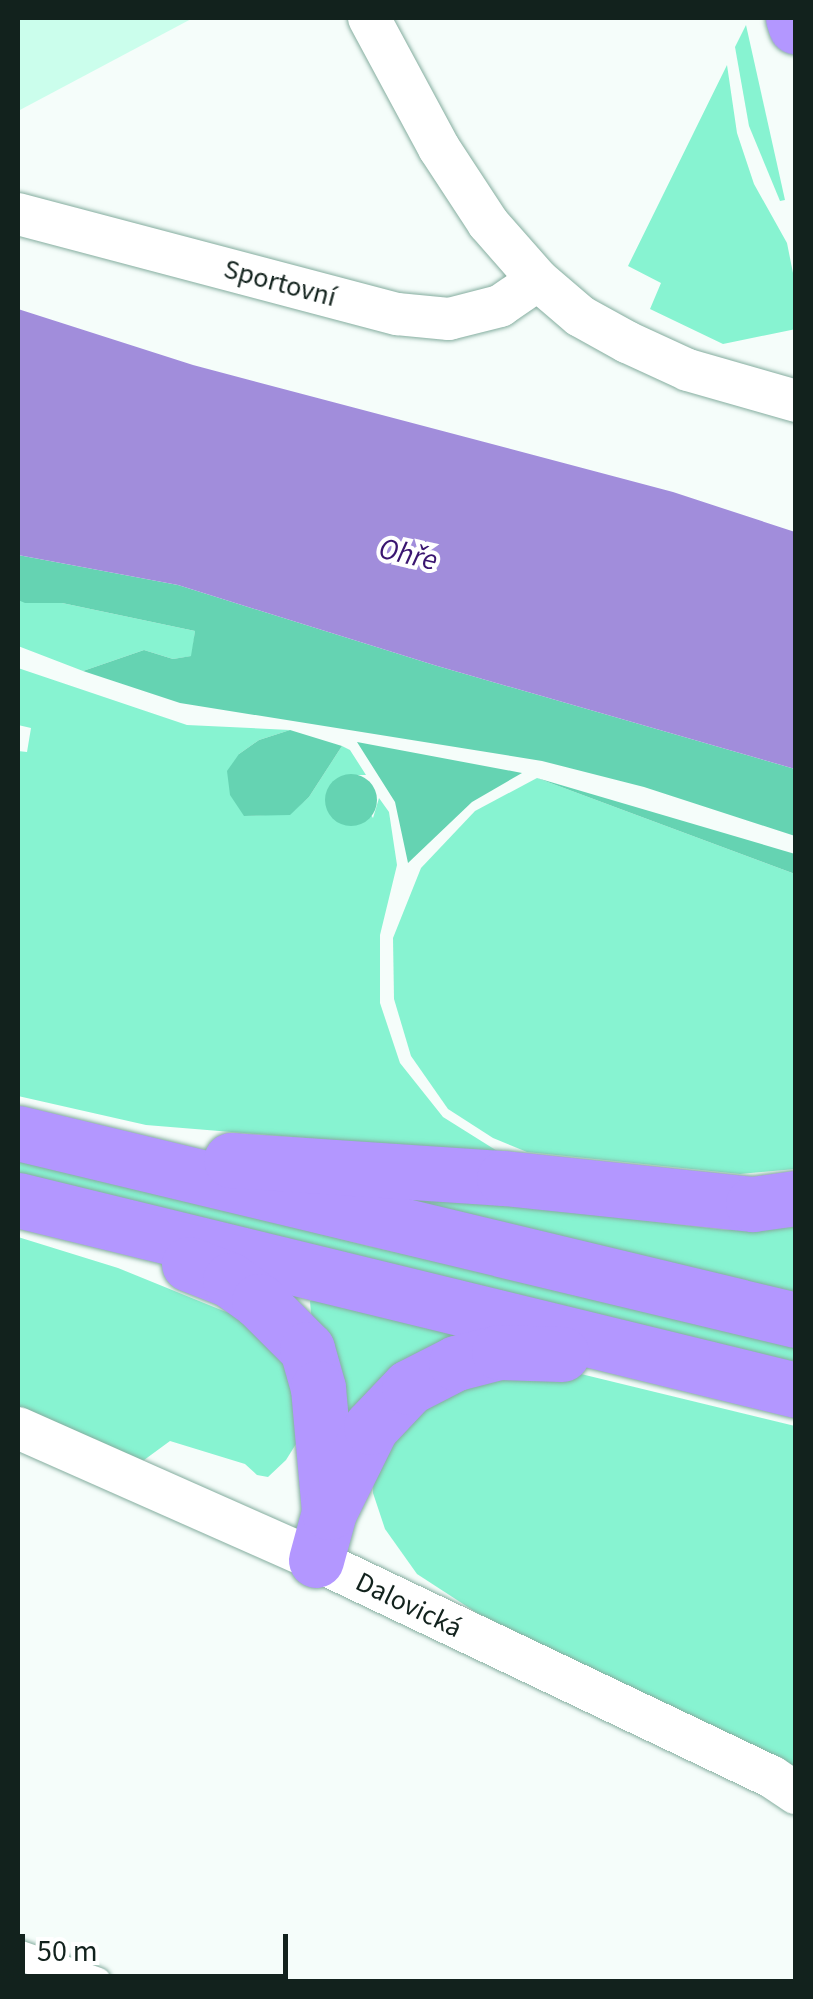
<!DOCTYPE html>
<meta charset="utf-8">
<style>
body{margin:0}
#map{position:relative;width:813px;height:1999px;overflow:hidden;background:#f5fdfa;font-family:"Source Sans 3",sans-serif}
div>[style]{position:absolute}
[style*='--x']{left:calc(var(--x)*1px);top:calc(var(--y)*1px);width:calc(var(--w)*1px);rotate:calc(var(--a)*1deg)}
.built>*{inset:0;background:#cbfeec}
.green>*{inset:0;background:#87f3d1}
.forest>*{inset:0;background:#65d3b2}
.round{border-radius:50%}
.water>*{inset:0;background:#a18ddb}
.roads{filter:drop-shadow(0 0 2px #85ad9f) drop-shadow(0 0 2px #85ad9f)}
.street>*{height:30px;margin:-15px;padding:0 15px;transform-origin:15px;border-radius:15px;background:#fff}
.secondary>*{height:42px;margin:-21px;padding:0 21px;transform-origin:21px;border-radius:21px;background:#fff}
.highway>*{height:55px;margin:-27.5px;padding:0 27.5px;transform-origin:27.5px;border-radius:27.5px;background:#b397ff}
span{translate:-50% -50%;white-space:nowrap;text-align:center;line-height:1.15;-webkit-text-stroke:8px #fff;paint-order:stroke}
.street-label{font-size:28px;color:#12221d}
.water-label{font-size:30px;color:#3a1570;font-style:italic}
.frame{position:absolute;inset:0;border:20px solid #12221d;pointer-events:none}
.scale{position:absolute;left:20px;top:1934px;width:268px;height:45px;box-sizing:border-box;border:5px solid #12221d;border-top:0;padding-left:12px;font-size:30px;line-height:35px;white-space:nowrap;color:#12221d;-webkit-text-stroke:8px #fff;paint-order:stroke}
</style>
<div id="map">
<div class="built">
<div style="clip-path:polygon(18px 18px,193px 18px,18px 111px)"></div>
</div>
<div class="green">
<div style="clip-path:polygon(746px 25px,785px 200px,780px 201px,749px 126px,735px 47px)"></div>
<div style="clip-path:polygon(727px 65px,737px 133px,754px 184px,787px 243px,795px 283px,796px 329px,723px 344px,650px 309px,661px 283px,628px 266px)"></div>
<div style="clip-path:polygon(18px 600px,62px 603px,195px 631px,192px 656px,173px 659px,144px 650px,83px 671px,18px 646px)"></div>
<div style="clip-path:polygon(18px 668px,187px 725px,290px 730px,259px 740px,239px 754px,245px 816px,290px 814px,309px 797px,342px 746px,350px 750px,366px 775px,346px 775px,373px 818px,379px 798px,389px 812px,397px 865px,380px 935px,380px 1003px,400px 1063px,443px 1117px,502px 1154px,146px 1125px,18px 1096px,18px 751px,27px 752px,31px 728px,18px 725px)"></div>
<div style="clip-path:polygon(537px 778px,795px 874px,795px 1169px,740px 1174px,527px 1152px,493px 1138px,448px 1109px,411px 1056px,394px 999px,393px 938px,421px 868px,475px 811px)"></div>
<div style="clip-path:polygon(18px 1157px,368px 1246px,795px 1343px,795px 1363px,18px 1175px)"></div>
<div style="clip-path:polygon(337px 1185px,726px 1230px,795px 1227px,795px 1293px)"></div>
<div style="clip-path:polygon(18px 1237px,118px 1268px,236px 1316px,293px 1373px,296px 1444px,286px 1460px,268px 1477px,257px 1475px,245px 1464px,170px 1441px,140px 1463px,18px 1409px)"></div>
<div style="clip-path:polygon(319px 1300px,453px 1333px,455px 1338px,350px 1420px,332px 1356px,311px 1313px,310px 1301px)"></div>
<div style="clip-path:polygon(513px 1370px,581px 1374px,795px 1426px,795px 1767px,477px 1613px,417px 1574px,385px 1529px,373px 1493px,374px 1466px,434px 1395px)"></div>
</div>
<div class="forest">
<div style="clip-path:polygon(18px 555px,178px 585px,434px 665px,795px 769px,795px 836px,644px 787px,542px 761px,180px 703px,83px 671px,144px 650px,173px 659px,191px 656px,195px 631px,62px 603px,25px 603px,18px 600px)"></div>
<div style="clip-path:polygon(290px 730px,342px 746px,309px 797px,290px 815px,244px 816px,230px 795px,227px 771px,239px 754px,259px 740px)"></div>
<div style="clip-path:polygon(357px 742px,522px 773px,472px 802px,408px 863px,395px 802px)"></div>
<div class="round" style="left:325px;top:774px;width:52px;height:52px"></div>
<div style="clip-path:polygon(537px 778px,795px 854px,795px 874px)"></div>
</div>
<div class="water">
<div style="clip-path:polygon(18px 309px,193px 365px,673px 492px,795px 532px,795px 769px,434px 665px,178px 585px,18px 555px)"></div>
</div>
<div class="roads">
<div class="street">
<div style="--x:18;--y:1955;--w:83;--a:19.1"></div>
</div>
<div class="secondary">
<div style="--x:369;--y:18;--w:148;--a:61.7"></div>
<div style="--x:439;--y:148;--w:90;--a:56.8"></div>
<div style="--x:488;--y:223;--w:76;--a:48.7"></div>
<div style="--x:538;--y:280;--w:55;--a:40.6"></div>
<div style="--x:580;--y:316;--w:54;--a:29"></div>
<div style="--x:627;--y:342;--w:67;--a:24.7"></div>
<div style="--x:688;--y:370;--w:112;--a:16"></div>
<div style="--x:18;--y:214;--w:392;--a:14.8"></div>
<div style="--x:397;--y:314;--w:52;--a:5.5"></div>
<div style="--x:449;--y:319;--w:53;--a:-14.3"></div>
<div style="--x:500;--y:306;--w:46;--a:-34.4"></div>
<div style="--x:18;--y:1428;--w:326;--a:23.9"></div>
<div style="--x:316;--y:1560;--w:505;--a:25.45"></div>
<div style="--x:772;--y:1777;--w:29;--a:34"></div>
</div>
<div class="highway">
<div style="--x:793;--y:18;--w:9;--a:72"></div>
<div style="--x:18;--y:1133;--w:800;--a:13.52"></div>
<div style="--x:231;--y:1160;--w:274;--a:3.8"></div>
<div style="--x:504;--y:1178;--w:250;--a:6"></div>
<div style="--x:753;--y:1204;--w:43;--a:-7.9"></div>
<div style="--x:18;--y:1200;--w:801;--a:13.72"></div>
<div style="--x:189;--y:1264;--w:44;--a:21.3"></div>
<div style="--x:230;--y:1280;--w:36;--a:36"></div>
<div style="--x:259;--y:1301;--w:68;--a:45"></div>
<div style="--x:307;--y:1349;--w:41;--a:74.2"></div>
<div style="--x:318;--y:1388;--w:124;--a:84.9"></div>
<div style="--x:316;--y:1560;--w:50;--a:-74.8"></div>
<div style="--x:329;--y:1512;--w:95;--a:-63.7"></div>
<div style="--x:371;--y:1427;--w:55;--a:-46.5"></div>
<div style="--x:409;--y:1387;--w:53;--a:-27.1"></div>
<div style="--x:456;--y:1363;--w:44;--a:-14.3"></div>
<div style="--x:499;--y:1352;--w:63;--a:1.8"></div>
</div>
</div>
<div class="street-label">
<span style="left:280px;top:283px;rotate:15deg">Sportovní</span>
<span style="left:409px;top:1605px;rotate:26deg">Dalovická</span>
</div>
<div class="water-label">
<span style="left:408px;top:555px;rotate:13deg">Ohře</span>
</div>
<div class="frame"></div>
<div class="scale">50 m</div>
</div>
